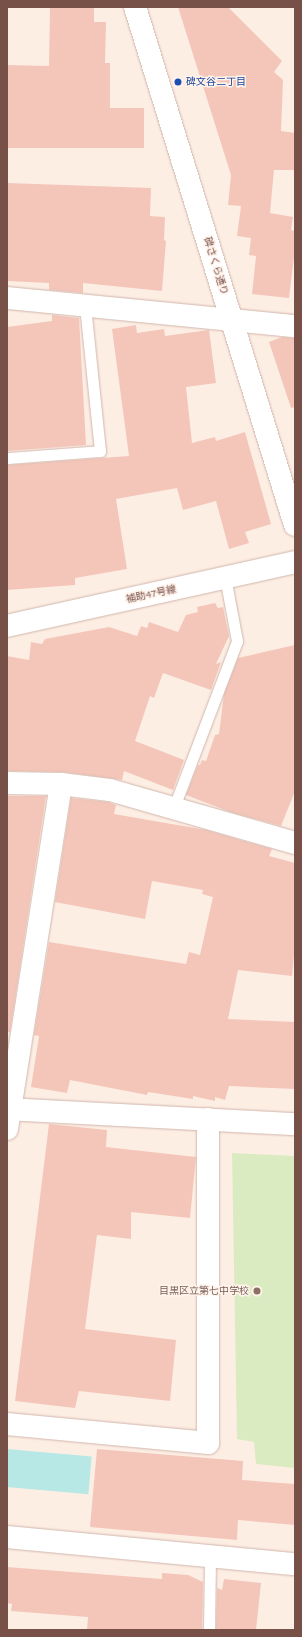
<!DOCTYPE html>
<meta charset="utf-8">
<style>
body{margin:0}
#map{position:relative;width:302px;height:1637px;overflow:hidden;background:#fdeee4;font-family:"Work Sans","Noto Sans JP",sans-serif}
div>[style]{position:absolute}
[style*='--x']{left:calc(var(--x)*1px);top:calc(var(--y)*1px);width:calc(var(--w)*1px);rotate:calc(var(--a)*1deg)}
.green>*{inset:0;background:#dbebc1}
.water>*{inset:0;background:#b7e8e5;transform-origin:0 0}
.building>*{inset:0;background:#f4c6ba}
.roads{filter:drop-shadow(0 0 1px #d1b6ac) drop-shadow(0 0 1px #d1b6ac)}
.lane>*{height:11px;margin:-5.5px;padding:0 5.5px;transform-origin:5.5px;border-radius:5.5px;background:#fff}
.street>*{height:22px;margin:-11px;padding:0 11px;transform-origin:11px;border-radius:11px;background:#fff}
.secondary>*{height:22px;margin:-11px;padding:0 11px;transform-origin:11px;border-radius:11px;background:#fff}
.dots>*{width:11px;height:11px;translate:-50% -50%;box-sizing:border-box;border:2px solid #fff3eb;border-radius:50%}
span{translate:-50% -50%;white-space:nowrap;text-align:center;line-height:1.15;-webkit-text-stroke:3px #fff3eb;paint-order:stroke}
.transit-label{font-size:10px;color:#164399}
.left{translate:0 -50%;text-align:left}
.street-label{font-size:10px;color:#775048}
.education-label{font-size:10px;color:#785e54}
.right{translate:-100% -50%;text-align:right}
.frame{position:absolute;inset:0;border:8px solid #775048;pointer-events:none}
</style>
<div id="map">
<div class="green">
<div style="clip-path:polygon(232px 1153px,295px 1156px,295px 1468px,256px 1464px,254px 1442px,237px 1439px)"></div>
</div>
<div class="water">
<div style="left:7px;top:1449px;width:85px;height:38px;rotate:5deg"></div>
</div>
<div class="building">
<div style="clip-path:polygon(50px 7px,94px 7px,94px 22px,106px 22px,105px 63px,110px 63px,110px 108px,144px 108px,144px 148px,7px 148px,7px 65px,49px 66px)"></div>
<div style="clip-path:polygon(178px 7px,228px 7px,282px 61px,274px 72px,283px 80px,281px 131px,295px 133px,295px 170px,274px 170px,270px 213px,293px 217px,291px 230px,295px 231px,295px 248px,289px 298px,252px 294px,256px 256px,249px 255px,251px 238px,237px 236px,241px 206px,228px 205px,231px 175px)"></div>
<div style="clip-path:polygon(7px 183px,151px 188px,150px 216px,165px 217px,164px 240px,166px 241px,162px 291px,83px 283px,83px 293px,49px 290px,49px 283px,7px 281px)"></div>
<div style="clip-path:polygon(52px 315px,79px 318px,86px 445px,7px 451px,7px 327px,52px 321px)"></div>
<div style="clip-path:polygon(136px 325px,137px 333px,164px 329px,165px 336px,209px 330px,216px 383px,186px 387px,192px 443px,215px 437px,216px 441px,245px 432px,271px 524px,245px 532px,249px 543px,229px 549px,216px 501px,183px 510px,177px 488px,116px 499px,127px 569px,75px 578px,75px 585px,7px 590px,7px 465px,129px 456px,112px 329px)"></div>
<div style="clip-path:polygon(282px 337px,295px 338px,295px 407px,291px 408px,269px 342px)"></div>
<div style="clip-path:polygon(215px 603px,218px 608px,223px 607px,229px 636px,216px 664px,221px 662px,211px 690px,163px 673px,154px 698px,150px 696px,135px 741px,184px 760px,173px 790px,124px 771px,122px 780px,63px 772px,7px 771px,7px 656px,29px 660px,31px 642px,42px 644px,45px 639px,109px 627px,137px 636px,141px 626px,147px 628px,149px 622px,178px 632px,186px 615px,198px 612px,197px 607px)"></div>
<div style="clip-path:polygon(295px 645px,295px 791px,281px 826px,230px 812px,186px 795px,198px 765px,200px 765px,202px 760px,206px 761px,215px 735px,219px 734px,224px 694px,238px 658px)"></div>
<div style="clip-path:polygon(7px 796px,46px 796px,10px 1032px,7px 1032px)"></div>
<div style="clip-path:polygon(71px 798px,108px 802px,116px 805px,114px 814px,206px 830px,272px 849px,269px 856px,295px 863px,295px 945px,292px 976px,238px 970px,228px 1019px,295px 1022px,295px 1089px,229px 1086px,225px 1100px,215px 1097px,215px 1101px,193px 1096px,193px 1099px,148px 1092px,147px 1095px,70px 1080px,67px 1093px,31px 1087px,39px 1036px,34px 1035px,49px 942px,186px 964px,189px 952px,200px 955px,213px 897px,202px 894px,203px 890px,152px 881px,145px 919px,55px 902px)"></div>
<div style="clip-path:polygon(49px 1124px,107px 1130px,106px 1147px,196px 1157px,190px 1218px,131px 1212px,131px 1239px,97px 1235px,85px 1329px,176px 1340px,170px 1401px,79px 1391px,75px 1408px,15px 1401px)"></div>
<div style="clip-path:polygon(97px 1449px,243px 1461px,242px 1480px,295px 1484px,295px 1525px,238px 1520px,237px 1540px,90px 1527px)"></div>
<div style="clip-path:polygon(7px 1567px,162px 1579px,162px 1573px,188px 1575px,203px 1582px,202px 1629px,87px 1630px,88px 1617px,11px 1611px,12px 1604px,7px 1603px)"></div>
<div style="clip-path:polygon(224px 1579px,261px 1583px,256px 1630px,216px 1630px,217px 1588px,222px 1590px)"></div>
</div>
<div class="roads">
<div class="lane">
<div style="--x:7;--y:458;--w:93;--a:-4.3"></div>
<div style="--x:100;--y:451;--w:146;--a:-95.9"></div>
<div style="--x:174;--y:807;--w:178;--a:-69.2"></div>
<div style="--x:237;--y:641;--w:65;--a:-100.6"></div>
<div style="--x:209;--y:1630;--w:76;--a:-89.2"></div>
</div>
<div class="street">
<div style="--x:7;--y:298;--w:289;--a:5.6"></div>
<div style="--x:7;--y:783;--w:54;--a:1.1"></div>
<div style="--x:61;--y:784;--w:49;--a:7"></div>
<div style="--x:110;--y:790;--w:192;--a:16"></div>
<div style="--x:7;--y:1109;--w:288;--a:3"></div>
<div style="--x:7;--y:1129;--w:349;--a:-81.1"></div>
<div style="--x:7;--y:1424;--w:202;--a:5.4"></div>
<div style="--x:208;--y:1443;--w:324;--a:-90"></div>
</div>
<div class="secondary">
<div style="--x:135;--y:7;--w:542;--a:72.84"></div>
<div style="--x:7;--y:626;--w:295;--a:-12.5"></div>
<div style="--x:7;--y:1537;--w:289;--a:5.4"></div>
</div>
</div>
<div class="dots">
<div style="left:178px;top:82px;background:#1a4fb4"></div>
<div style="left:257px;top:1291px;background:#8d6e63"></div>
</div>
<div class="transit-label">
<span class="left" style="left:186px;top:82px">碑文谷二丁目</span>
</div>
<div class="street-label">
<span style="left:216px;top:266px;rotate:73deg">碑さくら通り</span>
<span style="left:151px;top:594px;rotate:-12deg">補助47号線</span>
</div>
<div class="education-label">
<span class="right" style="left:249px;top:1291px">目黒区立第七中学校</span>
</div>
<div class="frame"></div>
</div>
